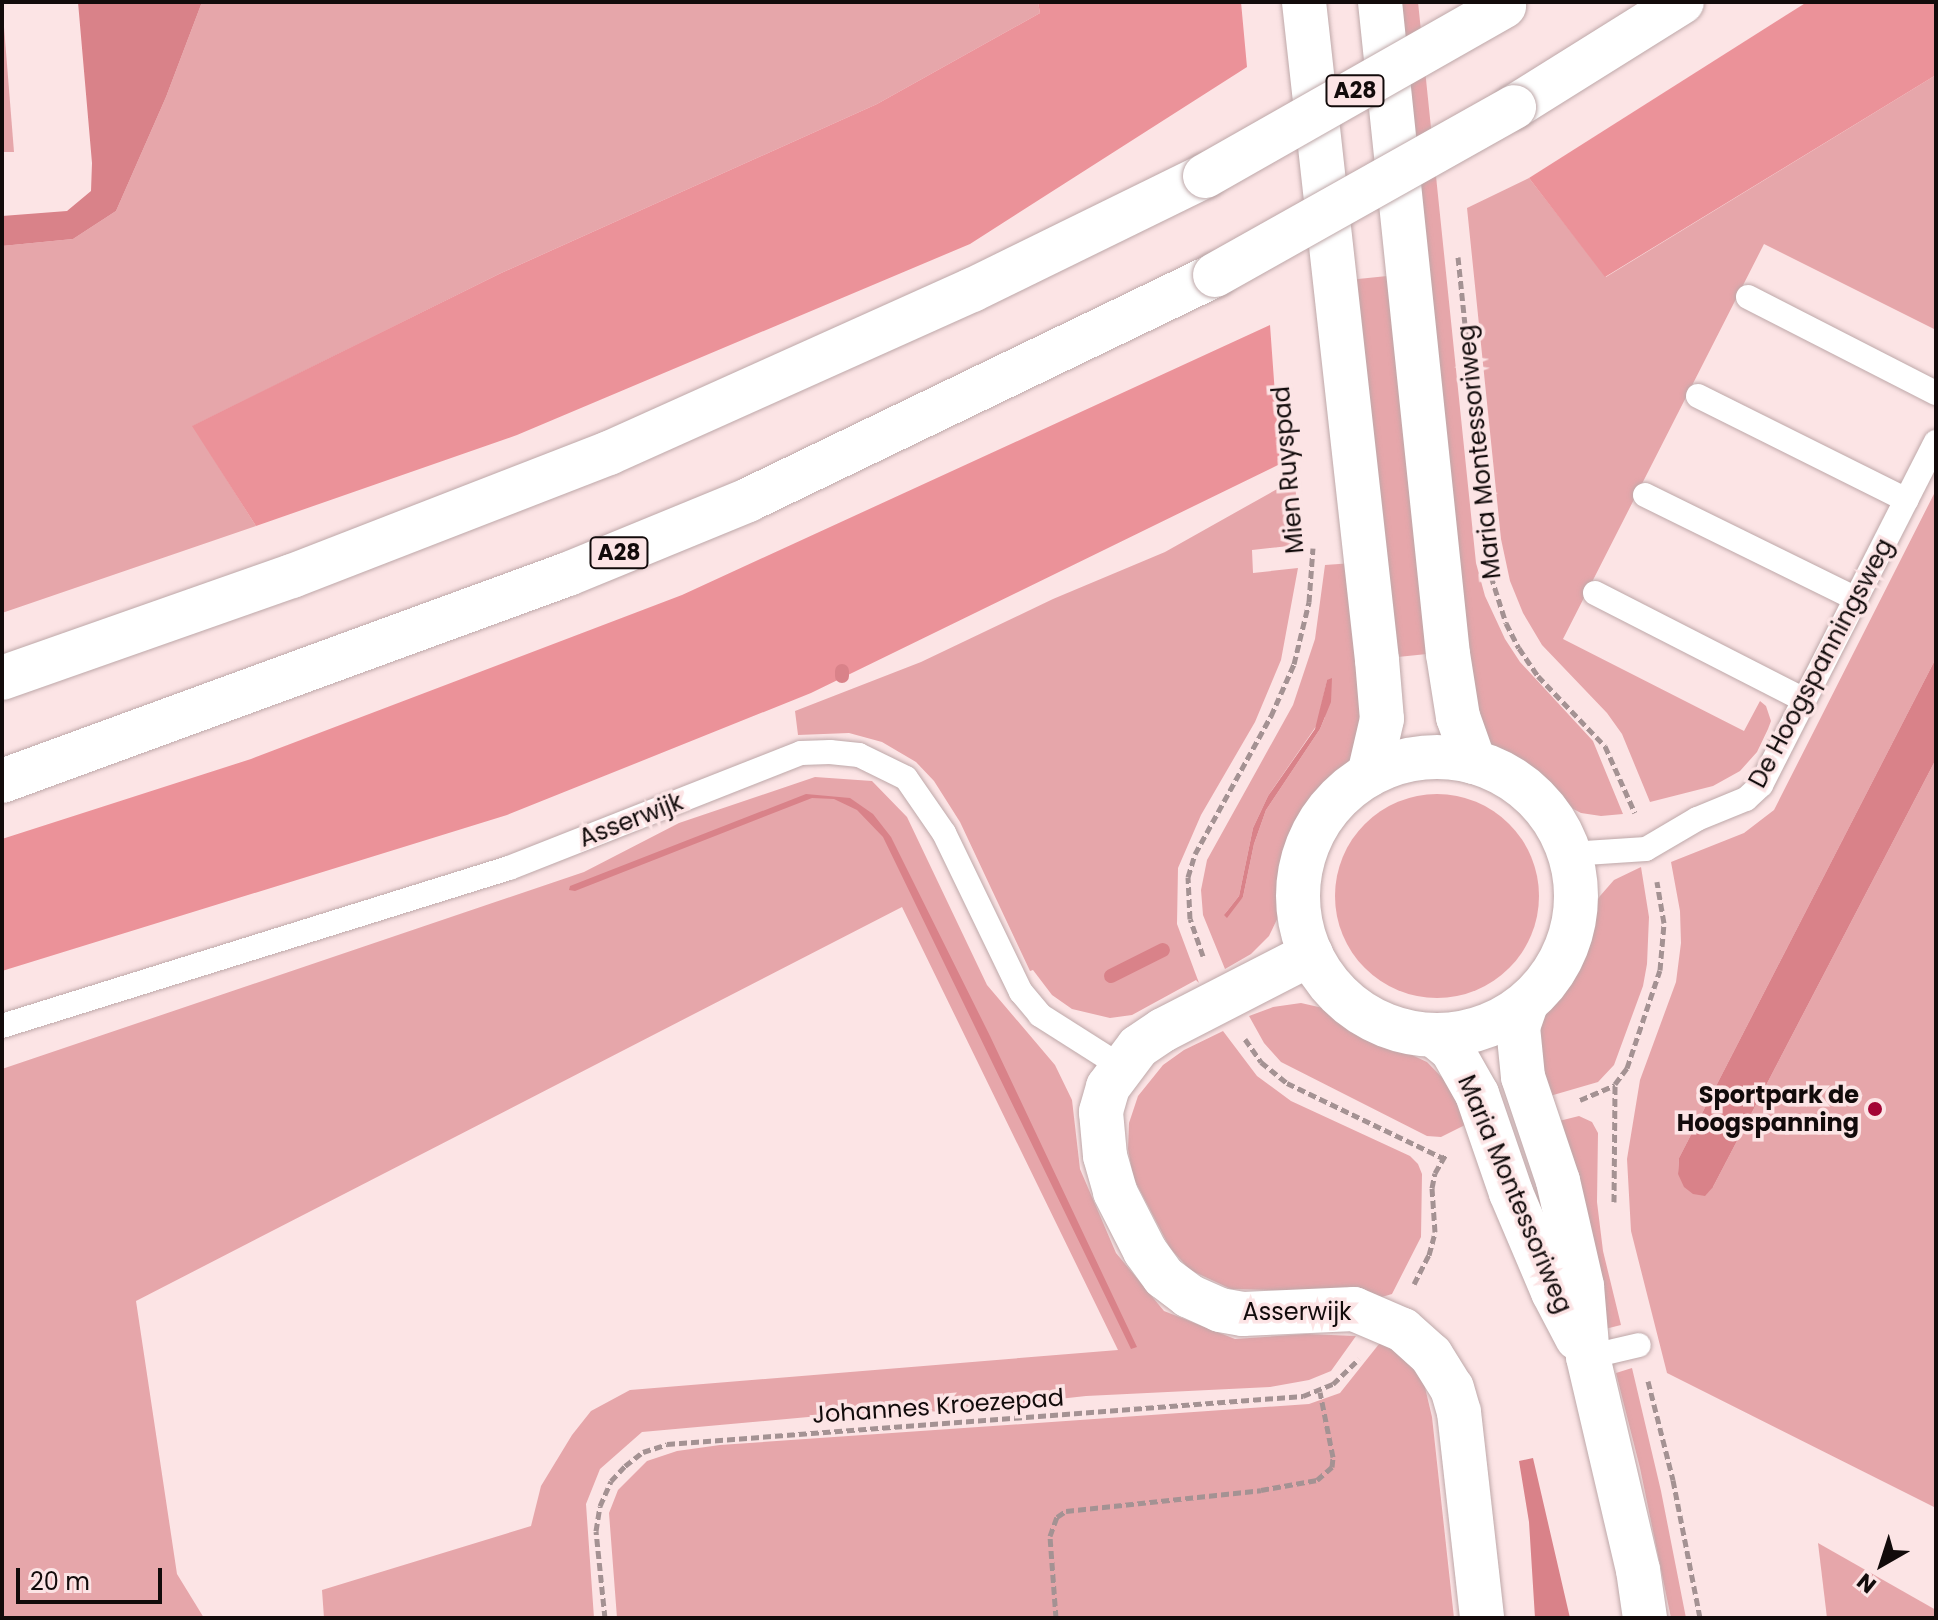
<!DOCTYPE html>
<style>
body{margin:0}
#map{position:relative;width:1938px;height:1620px;overflow:hidden;background:#fce4e5;font-family:Poppins,sans-serif}
div>[style]{position:absolute}
[style*='--x']{left:calc(var(--x)*1px);top:calc(var(--y)*1px);width:calc(var(--w)*1px);rotate:calc(var(--a)*1deg)}
.green>*{inset:0;background:#e6a6aa;transform-origin:0 0}
.round{border-radius:50%}
.forest>*{inset:0;background:#eb9299}
.water>*{inset:0;background:#d98289}
.stream>*{height:14px;margin:-7px;padding:0 7px;transform-origin:7px;border-radius:7px;background:#d98289}
.path>*{height:5px;margin-top:-2.5px;transform-origin:0;background:repeating-linear-gradient(90deg,#a49293 0 8px,transparent 0 12px)}
.roads{filter:drop-shadow(0 0 2px #bea8a9) drop-shadow(0 0 2px #bea8a9)}
.lane>*{height:24px;margin:-12px;padding:0 12px;transform-origin:12px;border-radius:12px;background:#fff}
.street>*{height:44px;margin:-22px;padding:0 22px;transform-origin:22px;border-radius:22px;background:#fff}
.secondary>*{height:44px;margin:-22px;padding:0 22px;transform-origin:22px;border-radius:22px;background:#fff}
.secondary>.ring{margin:-22px;padding:0;box-sizing:content-box;background:none;border:44px solid #fff;border-radius:50%}
.highway>*{height:44px;margin:-22px;padding:0 22px;transform-origin:22px;border-radius:22px;background:#fff}
.bridges{filter:drop-shadow(0 0 2px #bea8a9) drop-shadow(0 0 2px #bea8a9)}
.highway-bridge>*{height:44px;margin:-22px;padding:0 22px;transform-origin:22px;border-radius:22px;background:#fff}
.dots>*{width:22px;height:22px;translate:-50% -50%;box-sizing:border-box;border:4px solid #fce4e5;border-radius:50%}
span{translate:-50% -50%;white-space:nowrap;text-align:center;line-height:1.15;-webkit-text-stroke:7px #fce4e5;paint-order:stroke}
.shield-label span{padding:2px 6px;background:#fce4e5;border:2px solid;border-radius:6px;-webkit-text-stroke-width:0}
.shield-label{font-size:22px;color:#120b0b;font-weight:700}
.street-label{font-size:24px;color:#120b0b}
.poi-label{font-size:24px;color:#120b0b;font-weight:700}
.right{translate:-100% -50%;text-align:right}
.frame{position:absolute;inset:0;border:4px solid #120b0b;pointer-events:none}
.north{position:absolute;left:1842px;top:1524px;width:80px;height:80px;-webkit-text-stroke:6px #fce4e5;paint-order:stroke;rotate:219deg;font-size:22px;font-weight:700;line-height:32px;text-align:center;color:#120b0b}
.north::after{content:'';display:block;margin:auto;width:28px;height:36px;background:#120b0b;clip-path:polygon(50% 0,100% 100%,50% 72%,0 100%)}
.scale{position:absolute;left:16px;top:1568px;width:146px;height:36px;box-sizing:border-box;border:4px solid #120b0b;border-top:0;padding-left:10px;font-size:24px;line-height:28px;white-space:nowrap;color:#120b0b;-webkit-text-stroke:6px #fce4e5;paint-order:stroke}
</style>
<div id="map">
<div class="green">
<div style="clip-path:polygon(2px 2px,14px 152px,2px 152px)"></div>
<div style="clip-path:polygon(202px 2px,1038px 2px,1040px 13px,877px 104px,499px 274px,193px 426px,256px 526px,2px 613px,2px 246px,73px 239px,116px 211px,166px 97px)"></div>
<div style="clip-path:polygon(1395px 2px,1418px 2px,1476px 563px,1485px 596px,1505px 639px,1520px 662px,1593px 741px,1623px 814px,1601px 816px,1581px 813px,1560px 802px,1489px 745px,1474px 720px)"></div>
<div style="clip-path:polygon(1936px 75px,1936px 330px,1764px 244px,1563px 639px,1744px 731px,1760px 701px,1766px 706px,1771px 721px,1768px 729px,1757px 752px,1740px 771px,1713px 786px,1650px 802px,1622px 734px,1607px 713px,1542px 645px,1523px 613px,1510px 581px,1501px 539px,1467px 208px,1529px 178px,1606px 277px)"></div>
<div style="left:1397px;top:275px;width:380px;height:44px;rotate:84deg"></div>
<div style="clip-path:polygon(evenodd,1295px 479px,1299px 545px,1252px 550px,1253px 573px,1298px 568px,1281px 660px,1255px 722px,1201px 815px,1178px 868px,1177px 924px,1199px 983px,1196px 980px,1132px 1015px,1110px 1018px,1072px 1009px,1052px 995px,1033px 970px,1030px 971px,960px 822px,934px 781px,916px 762px,882px 742px,849px 733px,798px 735px,795px 711px,921px 662px,1053px 599px,1165px 552px,1295px 479px,1161px 948px,1163px 953px,1113px 978px,1111px 976px,1161px 948px)"></div>
<div style="clip-path:polygon(1936px 490px,1936px 658px,1679px 1158px,1678px 1174px,1713px 1187px,1936px 759px,1936px 1508px,1667px 1373px,1631px 1231px,1627px 1159px,1640px 1080px,1676px 982px,1681px 943px,1680px 911px,1671px 862px,1744px 833px,1774px 810px)"></div>
<div style="clip-path:polygon(evenodd,1353px 563px,1368px 702px,1351px 763px,1303px 825px,1288px 868px,1281px 911px,1269px 936px,1251px 954px,1225px 969px,1203px 915px,1201px 890px,1207px 860px,1293px 705px,1315px 639px,1325px 565px,1353px 563px,1327px 680px,1325px 717px,1320px 729px,1266px 810px,1254px 844px,1243px 897px,1224px 915px,1239px 896px,1253px 828px,1268px 796px,1317px 725px,1327px 680px)"></div>
<div style="clip-path:polygon(815px 777px,872px 781px,907px 817px,987px 985px,1055px 1065px,1072px 1100px,1080px 1169px,1116px 1253px,1164px 1311px,1235px 1339px,1306px 1334px,1356px 1336px,1331px 1371px,1309px 1380px,1270px 1387px,1086px 1396px,950px 1411px,841px 1414px,642px 1432px,600px 1469px,586px 1504px,594px 1618px,324px 1618px,322px 1590px,531px 1526px,541px 1486px,572px 1435px,591px 1411px,630px 1390px,1118px 1350px,902px 907px,136px 1301px,177px 1574px,204px 1618px,2px 1618px,2px 1069px,584px 872px,679px 823px)"></div>
<div class="round" style="left:1335px;top:794px;width:204px;height:204px"></div>
<div style="clip-path:polygon(1641px 867px,1649px 917px,1647px 964px,1643px 986px,1614px 1065px,1598px 1082px,1543px 1098px,1537px 1037px,1547px 1008px,1578px 956px,1593px 907px,1600px 896px,1614px 880px)"></div>
<div style="clip-path:polygon(1301px 1003px,1323px 1008px,1362px 1032px,1427px 1062px,1458px 1094px,1471px 1122px,1441px 1137px,1427px 1136px,1281px 1062px,1264px 1043px,1249px 1016px,1273px 1007px)"></div>
<div style="clip-path:polygon(1223px 1031px,1257px 1076px,1291px 1101px,1410px 1156px,1418px 1164px,1422px 1174px,1421px 1237px,1392px 1294px,1382px 1297px,1356px 1292px,1231px 1289px,1190px 1270px,1170px 1248px,1133px 1177px,1128px 1149px,1129px 1123px,1138px 1096px,1163px 1065px,1184px 1050px)"></div>
<div style="clip-path:polygon(1579px 1116px,1592px 1122px,1598px 1133px,1597px 1202px,1603px 1251px,1621px 1325px,1605px 1329px,1551px 1123px)"></div>
<div style="clip-path:polygon(1383px 1339px,1406px 1358px,1423px 1379px,1432px 1417px,1454px 1618px,617px 1618px,609px 1513px,618px 1490px,647px 1461px,677px 1451px,720px 1445px,1309px 1404px,1340px 1393px)"></div>
<div style="clip-path:polygon(1632px 1368px,1661px 1491px,1686px 1618px,1671px 1618px,1640px 1468px,1616px 1373px)"></div>
<div style="clip-path:polygon(1818px 1543px,1936px 1610px,1936px 1618px,1827px 1618px)"></div>
</div>
<div class="forest">
<div style="clip-path:polygon(1038px 2px,1241px 2px,1247px 67px,970px 244px,517px 435px,256px 526px,192px 426px,499px 274px,877px 104px,1040px 13px)"></div>
<div style="clip-path:polygon(1807px 2px,1936px 2px,1936px 75px,1605px 277px,1529px 178px)"></div>
<div style="clip-path:polygon(1270px 325px,1280px 464px,811px 693px,507px 815px,2px 971px,2px 839px,251px 759px,682px 595px)"></div>
</div>
<div class="water">
<div style="clip-path:polygon(78px 2px,202px 2px,166px 97px,116px 211px,73px 239px,2px 246px,2px 216px,67px 211px,91px 191px,92px 163px)"></div>
<div style="clip-path:polygon(1936px 658px,1936px 759px,1713px 1187px,1705px 1196px,1693px 1194px,1684px 1187px,1678px 1174px,1679px 1158px)"></div>
<div style="clip-path:polygon(1332px 678px,1331px 702px,1320px 729px,1266px 810px,1254px 844px,1243px 897px,1227px 918px,1224px 915px,1239px 896px,1253px 828px,1268px 796px,1315px 729px,1327px 680px)"></div>
<div style="clip-path:polygon(806px 794px,850px 798px,873px 814px,891px 837px,990px 1036px,1137px 1347px,1131px 1349px,883px 837px,857px 810px,834px 799px,812px 798px,575px 891px,569px 890px,570px 886px)"></div>
<div style="clip-path:polygon(1533px 1458px,1570px 1618px,1535px 1618px,1529px 1522px,1519px 1461px)"></div>
</div>
<div class="stream">
<div style="--x:842;--y:676;--w:5;--a:-90"></div>
<div style="--x:1111;--y:976;--w:58;--a:-26.6"></div>
</div>
<div class="path">
<div style="--x:1458;--y:257;--w:127;--a:84.1"></div>
<div style="--x:1491;--y:576;--w:49;--a:72.3"></div>
<div style="--x:1506;--y:623;--w:28;--a:63"></div>
<div style="--x:1519;--y:648;--w:34;--a:56"></div>
<div style="--x:1538;--y:676;--w:97;--a:46.3"></div>
<div style="--x:1605;--y:746;--w:73;--a:65.9"></div>
<div style="--x:1203;--y:956;--w:39;--a:-109"></div>
<div style="--x:1190;--y:919;--w:42;--a:-92.7"></div>
<div style="--x:1188;--y:877;--w:24;--a:-73"></div>
<div style="--x:1195;--y:854;--w:158;--a:-61.2"></div>
<div style="--x:1271;--y:716;--w:57;--a:-66.1"></div>
<div style="--x:1294;--y:664;--w:64;--a:-76.4"></div>
<div style="--x:1309;--y:602;--w:54;--a:-85.8"></div>
<div style="--x:1245;--y:1039;--w:28;--a:55"></div>
<div style="--x:1261;--y:1062;--w:33;--a:39"></div>
<div style="--x:1287;--y:1083;--w:173;--a:25.7"></div>
<div style="--x:1580;--y:1100;--w:38;--a:-23"></div>
<div style="--x:1614;--y:1202;--w:118;--a:-89.5"></div>
<div style="--x:1615;--y:1084;--w:20;--a:-53"></div>
<div style="--x:1627;--y:1068;--w:103;--a:-71.4"></div>
<div style="--x:1660;--y:970;--w:47;--a:-85.1"></div>
<div style="--x:1664;--y:923;--w:42;--a:-99.7"></div>
<div style="--x:1414;--y:1284;--w:33;--a:-63"></div>
<div style="--x:1429;--y:1255;--w:24;--a:-75"></div>
<div style="--x:1435;--y:1232;--w:44;--a:-93.9"></div>
<div style="--x:1432;--y:1188;--w:15;--a:-79"></div>
<div style="--x:1435;--y:1173;--w:22;--a:-60"></div>
<div style="--x:1648;--y:1381;--w:102;--a:75.8"></div>
<div style="--x:1673;--y:1480;--w:141;--a:78.9"></div>
<div style="--x:605;--y:1618;--w:87;--a:-95.9"></div>
<div style="--x:596;--y:1531;--w:25;--a:-81"></div>
<div style="--x:600;--y:1506;--w:27;--a:-66"></div>
<div style="--x:611;--y:1481;--w:21;--a:-47"></div>
<div style="--x:625;--y:1466;--w:23;--a:-38"></div>
<div style="--x:643;--y:1452;--w:25;--a:-18"></div>
<div style="--x:667;--y:1444;--w:638;--a:-4.32"></div>
<div style="--x:1303;--y:1396;--w:32;--a:-22"></div>
<div style="--x:1333;--y:1384;--w:36;--a:-44"></div>
<div style="--x:1056;--y:1618;--w:82;--a:-94.2"></div>
<div style="--x:1050;--y:1536;--w:20;--a:-70"></div>
<div style="--x:1057;--y:1517;--w:11;--a:-34"></div>
<div style="--x:1066;--y:1511;--w:196;--a:-6.1"></div>
<div style="--x:1261;--y:1490;--w:57;--a:-10.1"></div>
<div style="--x:1317;--y:1480;--w:20;--a:-41"></div>
<div style="--x:1332;--y:1467;--w:10;--a:-84"></div>
<div style="--x:1333;--y:1457;--w:66;--a:-101.3"></div>
</div>
<div class="roads">
<div class="lane">
<div style="--x:1748;--y:297;--w:211;--a:27.1"></div>
<div style="--x:1698;--y:396;--w:233;--a:26.5"></div>
<div style="--x:1645;--y:495;--w:235;--a:26.2"></div>
<div style="--x:1595;--y:593;--w:235;--a:27.1"></div>
<div style="--x:1570;--y:854;--w:76;--a:-3.8"></div>
<div style="--x:1646;--y:849;--w:59;--a:-30.5"></div>
<div style="--x:1697;--y:819;--w:53;--a:-22.2"></div>
<div style="--x:1746;--y:799;--w:21;--a:-43"></div>
<div style="--x:1761;--y:785;--w:385;--a:-63"></div>
<div style="--x:2;--y:1026;--w:531;--a:-17.31"></div>
<div style="--x:509;--y:868;--w:314;--a:-21.5"></div>
<div style="--x:801;--y:753;--w:29;--a:-2"></div>
<div style="--x:830;--y:752;--w:29;--a:6"></div>
<div style="--x:859;--y:755;--w:52;--a:26.1"></div>
<div style="--x:906;--y:778;--w:67;--a:55.4"></div>
<div style="--x:944;--y:833;--w:177;--a:64.2"></div>
<div style="--x:1021;--y:992;--w:30;--a:50"></div>
<div style="--x:1040;--y:1015;--w:95;--a:32.5"></div>
<div style="--x:1588;--y:1357;--w:52;--a:-13.2"></div>
</div>
<div class="street">
<div style="--x:1311;--y:954;--w:166;--a:152.8"></div>
<div style="--x:1163;--y:1030;--w:30;--a:146"></div>
<div style="--x:1138;--y:1047;--w:50;--a:126.9"></div>
<div style="--x:1108;--y:1087;--w:26;--a:106"></div>
<div style="--x:1101;--y:1112;--w:44;--a:84.8"></div>
<div style="--x:1105;--y:1156;--w:37;--a:74"></div>
<div style="--x:1115;--y:1192;--w:66;--a:63"></div>
<div style="--x:1145;--y:1251;--w:32;--a:54"></div>
<div style="--x:1164;--y:1277;--w:31;--a:37"></div>
<div style="--x:1189;--y:1296;--w:34;--a:24"></div>
<div style="--x:1220;--y:1310;--w:23;--a:10"></div>
<div style="--x:1243;--y:1314;--w:111;--a:-2.6"></div>
<div style="--x:1354;--y:1309;--w:53;--a:23.2"></div>
<div style="--x:1403;--y:1330;--w:38;--a:42"></div>
<div style="--x:1431;--y:1355;--w:39;--a:58"></div>
<div style="--x:1452;--y:1388;--w:25;--a:74"></div>
<div style="--x:1459;--y:1412;--w:207;--a:83.6"></div>
</div>
<div class="secondary">
<div style="--x:1304;--y:2;--w:662;--a:83.67"></div>
<div style="--x:1377;--y:660;--w:59;--a:85.2"></div>
<div style="--x:1382;--y:719;--w:57;--a:103.1"></div>
<div style="--x:1380;--y:2;--w:656;--a:84.05"></div>
<div style="--x:1448;--y:654;--w:64;--a:81"></div>
<div style="--x:1458;--y:717;--w:48;--a:70.4"></div>
<div class="ring" style="left:1298px;top:757px;width:234px;height:234px"></div>
<div style="--x:1526;--y:1004;--w:24;--a:109"></div>
<div style="--x:1518;--y:1027;--w:50;--a:84.3"></div>
<div style="--x:1523;--y:1077;--w:110;--a:71.4"></div>
<div style="--x:1558;--y:1181;--w:108;--a:77.1"></div>
<div style="--x:1582;--y:1286;--w:71;--a:85.2"></div>
<div style="--x:1588;--y:1357;--w:219;--a:76.8"></div>
<div style="--x:1638;--y:1570;--w:49;--a:81.7"></div>
<div style="--x:1435;--y:1036;--w:22;--a:39"></div>
<div style="--x:1452;--y:1050;--w:51;--a:60.4"></div>
<div style="--x:1477;--y:1094;--w:105;--a:71"></div>
<div style="--x:1511;--y:1193;--w:108;--a:67"></div>
<div style="--x:1553;--y:1292;--w:52;--a:62.4"></div>
</div>
<div class="highway">
<div style="--x:1514;--y:107;--w:198;--a:-32"></div>
<div style="--x:2;--y:678;--w:307;--a:-19.4"></div>
<div style="--x:292;--y:576;--w:340;--a:-21.2"></div>
<div style="--x:609;--y:453;--w:398;--a:-24.2"></div>
<div style="--x:972;--y:290;--w:259;--a:-26.1"></div>
<div style="--x:2;--y:781;--w:603;--a:-20.09"></div>
<div style="--x:568;--y:574;--w:195;--a:-22.3"></div>
<div style="--x:748;--y:500;--w:518;--a:-25.72"></div>
</div>
</div>
<div class="bridges">
<div class="highway-bridge">
<div style="--x:1205;--y:176;--w:344;--a:-29.6"></div>
<div style="--x:1215;--y:275;--w:343;--a:-29.3"></div>
</div>
</div>
<div class="dots">
<div style="left:1875px;top:1109px;background:#a30435"></div>
</div>
<div class="shield-label">
<span style="left:1355px;top:91px">A28</span>
<span style="left:619px;top:553px">A28</span>
</div>
<div class="street-label">
<span style="left:1479px;top:452px;rotate:-96deg">Maria Montessoriweg</span>
<span style="left:1288px;top:470px;rotate:-95deg">Mien Ruyspad</span>
<span style="left:1821px;top:663px;rotate:-62deg">De Hoogspanningsweg</span>
<span style="left:631px;top:820px;rotate:-21deg">Asserwijk</span>
<span style="left:1515px;top:1194px;rotate:67deg">Maria Montessoriweg</span>
<span style="left:1297px;top:1312px">Asserwijk</span>
<span style="left:938px;top:1406px;rotate:-4deg">Johannes Kroezepad</span>
</div>
<div class="poi-label">
<span class="right" style="left:1859px;top:1109px">Sportpark de<br>Hoogspanning</span>
</div>
<div class="frame"></div>
<div class="north">N</div>
<div class="scale">20 m</div>
</div>
